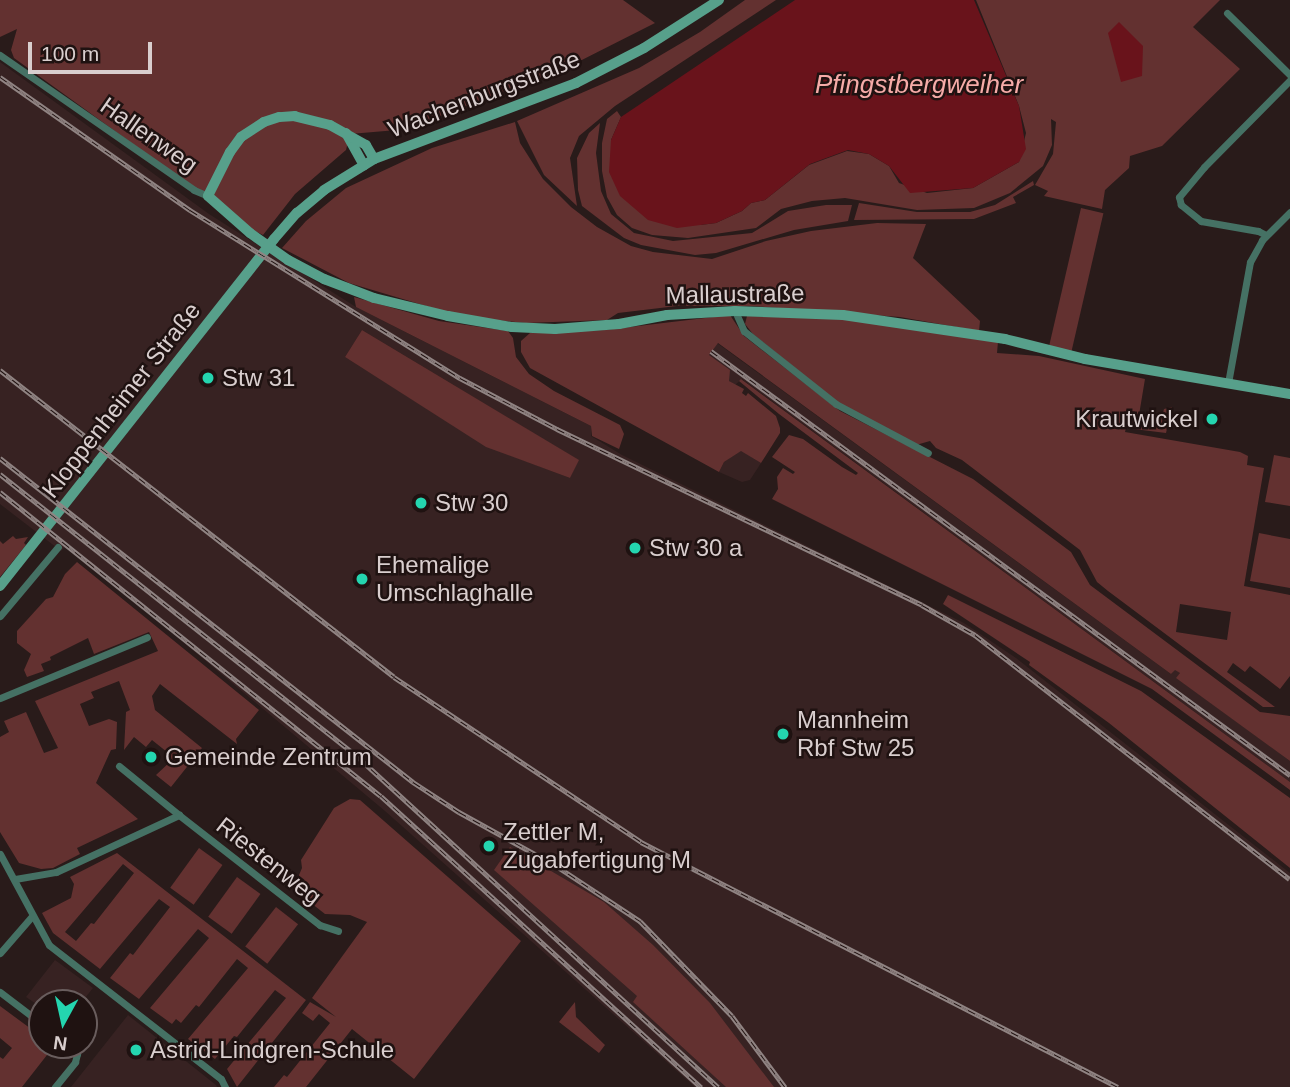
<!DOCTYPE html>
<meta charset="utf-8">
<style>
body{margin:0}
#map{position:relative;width:1290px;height:1087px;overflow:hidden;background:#291b1a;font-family:Arial,sans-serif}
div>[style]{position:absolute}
.built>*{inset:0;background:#372222}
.green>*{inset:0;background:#633130;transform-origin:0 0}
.water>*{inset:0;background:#69131b}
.street>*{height:7px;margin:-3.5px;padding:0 3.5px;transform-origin:3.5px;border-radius:3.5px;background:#457164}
.secondary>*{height:10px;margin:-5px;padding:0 5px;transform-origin:5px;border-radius:5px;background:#57a08b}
.rail>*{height:5px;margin-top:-2.5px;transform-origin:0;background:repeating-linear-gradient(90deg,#1f1211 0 8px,#908483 0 16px);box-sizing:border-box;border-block:2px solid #908483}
.dots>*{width:19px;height:19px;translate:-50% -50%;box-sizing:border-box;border:4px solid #1f1211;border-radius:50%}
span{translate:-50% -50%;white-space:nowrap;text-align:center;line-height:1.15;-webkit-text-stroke:5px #1f1211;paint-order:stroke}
.street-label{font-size:24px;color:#d9cece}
.poi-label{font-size:24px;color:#d9cece}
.left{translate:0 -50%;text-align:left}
.right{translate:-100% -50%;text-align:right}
.water-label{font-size:26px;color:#f6aba8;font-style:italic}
.north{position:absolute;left:28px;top:989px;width:70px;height:70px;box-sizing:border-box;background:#1f1211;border:2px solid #695d5d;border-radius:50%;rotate:188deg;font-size:19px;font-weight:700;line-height:28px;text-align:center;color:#d9cece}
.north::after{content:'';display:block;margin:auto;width:24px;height:32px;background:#24d5af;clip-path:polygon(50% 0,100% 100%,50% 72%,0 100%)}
.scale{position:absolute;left:28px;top:42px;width:124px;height:32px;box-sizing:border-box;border:4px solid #d9cece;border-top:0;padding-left:9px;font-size:21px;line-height:24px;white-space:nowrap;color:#d9cece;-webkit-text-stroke:5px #1f1211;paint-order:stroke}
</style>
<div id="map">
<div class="built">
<i style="clip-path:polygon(evenodd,0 62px,209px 214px,356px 307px,591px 426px,591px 436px,622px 455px,964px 623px,1016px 658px,1290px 873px,1290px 1087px,695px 1087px,385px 811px,127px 595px,65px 547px,61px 551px,0 504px,0 62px,362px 330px,578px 460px,570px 478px,486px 446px,345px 357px,362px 330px)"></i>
<i style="clip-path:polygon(717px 343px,1171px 674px,1175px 669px,1180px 673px,1177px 678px,1290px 761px,1290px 782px,742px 379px,735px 385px,729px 381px,729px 370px,708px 355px)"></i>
<i style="clip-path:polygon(741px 450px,761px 463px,750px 480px,742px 482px,719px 472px,724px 462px)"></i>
<i style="clip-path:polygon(55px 960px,93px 988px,81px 1003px,42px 1003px,42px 1008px,26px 997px)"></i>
<i style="clip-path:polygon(128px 1015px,216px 1085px,217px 1087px,71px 1087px)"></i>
</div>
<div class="green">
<i style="clip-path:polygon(0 0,623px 0,655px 23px,566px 68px,422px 123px,397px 130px,350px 134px,346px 150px,295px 194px,263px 235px,249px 228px,14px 58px,11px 50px,17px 29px,0 37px)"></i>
<i style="clip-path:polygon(745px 0,776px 0,615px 106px,579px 136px,570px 158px,577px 206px,544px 175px,517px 121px,639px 68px,700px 32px)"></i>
<i style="clip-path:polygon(976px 0,1220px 0,1193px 27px,1240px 69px,1162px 146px,1130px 156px,1129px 168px,1105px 190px,1102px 209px,1044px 196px,1048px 191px,1035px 185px,1053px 154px,1056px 122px,1051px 119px,1052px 145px,1043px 166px,1010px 193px,974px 208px,917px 210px,845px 198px,812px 201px,781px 209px,756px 228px,688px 238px,652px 235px,632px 228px,617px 215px,607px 197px,602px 171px,602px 143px,607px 119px,617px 111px,621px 117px,611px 140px,700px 225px,716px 223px,742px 211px,751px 203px,765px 200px,809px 165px,847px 151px,869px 154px,889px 166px,899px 183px,927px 193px,973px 188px,1019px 162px,1026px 133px,1019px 106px)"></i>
<i style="clip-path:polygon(515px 122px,520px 143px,543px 179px,571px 207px,597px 227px,631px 246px,653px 252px,712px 259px,766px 241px,811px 231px,877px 223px,926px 224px,913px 258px,980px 321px,979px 331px,900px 317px,753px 306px,677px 306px,618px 313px,607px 320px,526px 323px,496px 320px,443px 311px,349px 283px,282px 248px,306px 221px,346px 188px,432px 148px)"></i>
<i style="clip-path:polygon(600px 123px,596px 153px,601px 191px,611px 214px,634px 233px,673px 241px,752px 233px,788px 211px,826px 205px,852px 205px,848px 221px,794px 230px,716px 253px,695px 255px,641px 245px,624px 238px,582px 206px,578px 190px,577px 158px,589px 133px)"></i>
<i style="clip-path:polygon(1033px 181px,1034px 185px,1013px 197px,1016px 203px,974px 219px,854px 220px,859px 203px,917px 212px,970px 212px,995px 205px)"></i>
<i style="left:1081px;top:208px;width:23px;height:142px;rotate:13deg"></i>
<i style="clip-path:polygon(354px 297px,439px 321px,508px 331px,513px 338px,516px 357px,529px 374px,554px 391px,620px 425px,624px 434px,619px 449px,592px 436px,591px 426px,356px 307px)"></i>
<i style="clip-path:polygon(730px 315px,744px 336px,840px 411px,973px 479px,1059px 543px,1071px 552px,1090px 585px,1260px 712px,1290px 716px,1290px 761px,1176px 678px,1180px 673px,1175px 670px,1171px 674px,718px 343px,709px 355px,730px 370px,729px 381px,744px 389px,742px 393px,746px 396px,748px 393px,776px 416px,780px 428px,780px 433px,761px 463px,741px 451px,724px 462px,719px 472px,530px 368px,521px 352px,521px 341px,530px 333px,605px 330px)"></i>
<i style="clip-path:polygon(evenodd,747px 316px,851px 318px,998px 342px,997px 353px,1039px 356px,1145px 379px,1138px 421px,1160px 425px,1164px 409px,1172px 407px,1166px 433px,1126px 428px,1125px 432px,1240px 452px,1248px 456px,1247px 465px,1264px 468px,1244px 586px,1290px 595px,1290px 676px,1280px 689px,1250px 666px,1245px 672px,1233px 663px,1227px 672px,1275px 707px,1263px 707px,1108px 591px,1097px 582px,1080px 550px,962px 460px,936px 448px,930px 441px,916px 445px,837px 402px,753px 334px,745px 324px,747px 316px,1180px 604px,1231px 612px,1227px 640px,1176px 632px,1180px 604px)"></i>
<i style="clip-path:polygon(362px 330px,579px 460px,570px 478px,486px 447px,345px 357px)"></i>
<i style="clip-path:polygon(741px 379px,1290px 782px,1290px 790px,1152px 689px,772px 499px,778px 489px,777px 477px,783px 468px,793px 474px,795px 472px,772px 457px,789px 435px,803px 439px,842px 467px,856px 475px,858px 473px,779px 414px,739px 381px)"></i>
<i style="clip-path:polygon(1274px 455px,1290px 458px,1290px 506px,1265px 502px)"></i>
<i style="clip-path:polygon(1259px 533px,1290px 539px,1290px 588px,1250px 581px)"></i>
<i style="clip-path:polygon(13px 536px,16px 539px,28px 537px,24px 543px,26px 545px,0 577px,0 541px,3px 544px)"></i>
<i style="clip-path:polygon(77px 562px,259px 710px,236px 739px,237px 744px,160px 684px,152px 696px,155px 710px,202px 748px,171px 787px,156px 775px,172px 760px,167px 752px,152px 740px,146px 747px,134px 737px,124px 750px,126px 712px,130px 710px,119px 681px,91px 692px,94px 698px,80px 704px,89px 726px,109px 719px,117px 722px,116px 749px,111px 750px,96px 783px,138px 819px,77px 848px,80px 854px,53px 868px,41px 869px,19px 863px,0 832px,0 737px,9px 732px,4px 721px,26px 712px,44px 753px,58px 748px,35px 701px,158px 651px,149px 632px,94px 654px,88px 638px,50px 657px,51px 660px,41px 664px,44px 671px,27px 677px,24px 670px,31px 654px,17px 643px,17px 631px,46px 599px,53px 597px,65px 574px)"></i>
<i style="clip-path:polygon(948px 595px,1141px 691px,1290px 798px,1290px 868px,1109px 723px,1029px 665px,1030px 662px,943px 604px)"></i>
<i style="clip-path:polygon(350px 799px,360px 800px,521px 941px,414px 1079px,352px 1029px,306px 1087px,274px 1087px,284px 1075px,287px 1077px,330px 1023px,319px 1014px,313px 1021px,302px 1013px,310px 1002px,336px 1017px,312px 998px,367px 922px,350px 915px,325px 914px,293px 889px,302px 868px,301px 860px,334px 808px)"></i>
<i style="clip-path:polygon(510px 847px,604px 902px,653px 945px,710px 1003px,774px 1087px,726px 1087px,633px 1002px,637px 996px,494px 870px)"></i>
<i style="left:199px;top:848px;width:29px;height:49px;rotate:36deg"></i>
<i style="clip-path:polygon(evenodd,117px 853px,306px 1000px,237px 1087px,227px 1069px,286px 998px,275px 990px,237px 1037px,234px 1036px,215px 1059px,188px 1039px,248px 968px,237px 959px,199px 1007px,196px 1005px,181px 1023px,176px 1019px,172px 1024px,150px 1008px,209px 938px,198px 929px,139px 999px,110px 978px,130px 953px,133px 955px,170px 907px,159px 899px,100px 969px,53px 933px,42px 913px,71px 898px,74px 884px,70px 877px,117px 853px,123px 864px,134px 873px,94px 924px,91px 923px,76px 941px,65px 932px,123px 864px)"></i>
<i style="left:237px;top:877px;width:29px;height:49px;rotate:36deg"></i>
<i style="left:276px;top:907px;width:28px;height:50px;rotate:38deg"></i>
<i style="clip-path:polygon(575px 1002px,576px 1017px,605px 1045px,599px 1053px,559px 1022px)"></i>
<i style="clip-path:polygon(0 1006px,42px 1037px,42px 1045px,54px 1046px,22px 1087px,0 1087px,0 1057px,3px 1059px,12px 1048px,0 1038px)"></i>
</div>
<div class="water">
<i style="clip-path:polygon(795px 0,974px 0,1019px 106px,1026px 149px,1019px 162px,973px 188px,910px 193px,889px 166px,869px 154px,848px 150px,810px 164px,765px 200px,751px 203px,742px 211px,716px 223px,677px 228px,648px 220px,620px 196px,609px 172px,611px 140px,621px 117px)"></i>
<i style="clip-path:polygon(1119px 22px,1143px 46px,1142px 76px,1121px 82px,1108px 33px)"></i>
</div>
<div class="street">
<i style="left:1227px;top:13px;width:88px;rotate:44.5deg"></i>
<i style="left:0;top:55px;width:236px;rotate:34.8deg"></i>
<i style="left:194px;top:190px;width:15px;rotate:23deg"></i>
<i style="left:1266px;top:235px;width:9px;rotate:-153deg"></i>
<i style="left:1258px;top:231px;width:58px;rotate:-170deg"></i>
<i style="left:1201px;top:221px;width:26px;rotate:-141deg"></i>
<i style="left:1181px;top:205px;width:8px;rotate:-104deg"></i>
<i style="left:1179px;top:197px;width:39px;rotate:-50deg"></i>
<i style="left:1204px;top:167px;width:122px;rotate:-45.3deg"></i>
<i style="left:735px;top:311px;width:22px;rotate:66deg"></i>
<i style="left:744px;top:331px;width:117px;rotate:38.4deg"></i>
<i style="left:836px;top:404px;width:104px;rotate:28deg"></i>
<i style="left:1228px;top:383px;width:123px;rotate:-79.7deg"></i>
<i style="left:1250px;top:262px;width:25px;rotate:-61deg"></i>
<i style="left:1262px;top:240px;width:40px;rotate:-45deg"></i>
<i style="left:0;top:616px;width:90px;rotate:-50deg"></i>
<i style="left:0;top:698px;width:159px;rotate:-22.5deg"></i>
<i style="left:119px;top:766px;width:77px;rotate:39.2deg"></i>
<i style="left:0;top:854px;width:103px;rotate:61.7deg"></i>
<i style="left:49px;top:945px;width:218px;rotate:37.9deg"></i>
<i style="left:221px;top:1079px;width:9px;rotate:63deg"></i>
<i style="left:15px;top:879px;width:42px;rotate:-9.7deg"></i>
<i style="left:56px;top:872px;width:136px;rotate:-24.9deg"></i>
<i style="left:179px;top:815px;width:179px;rotate:38deg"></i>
<i style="left:320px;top:925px;width:19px;rotate:18deg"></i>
<i style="left:0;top:953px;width:49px;rotate:-49.1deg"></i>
<i style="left:0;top:992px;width:53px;rotate:37.3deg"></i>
<i style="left:55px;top:1087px;width:32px;rotate:-51deg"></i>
<i style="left:75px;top:1062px;width:8px;rotate:-76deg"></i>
<i style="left:77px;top:1054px;width:12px;rotate:-132deg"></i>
</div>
<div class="secondary">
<i style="left:346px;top:133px;width:37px;rotate:61deg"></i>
<i style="left:374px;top:159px;width:16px;rotate:-120deg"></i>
<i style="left:366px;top:145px;width:41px;rotate:-150.9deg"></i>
<i style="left:330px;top:125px;width:36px;rotate:-166deg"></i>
<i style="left:295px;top:116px;width:16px;rotate:176deg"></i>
<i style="left:279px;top:117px;width:16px;rotate:162deg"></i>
<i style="left:264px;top:122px;width:27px;rotate:147deg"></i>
<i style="left:241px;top:137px;width:19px;rotate:126deg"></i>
<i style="left:230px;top:152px;width:49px;rotate:116.6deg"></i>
<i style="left:208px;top:196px;width:56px;rotate:41.4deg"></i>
<i style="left:250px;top:233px;width:47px;rotate:35.4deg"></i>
<i style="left:288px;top:260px;width:41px;rotate:27.8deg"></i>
<i style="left:324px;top:279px;width:53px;rotate:20.8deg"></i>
<i style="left:374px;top:298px;width:76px;rotate:13.7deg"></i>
<i style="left:448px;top:316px;width:65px;rotate:9.8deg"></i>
<i style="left:512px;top:327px;width:43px;rotate:2.7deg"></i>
<i style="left:555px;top:329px;width:64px;rotate:-4.5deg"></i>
<i style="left:619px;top:324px;width:49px;rotate:-10.6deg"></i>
<i style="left:667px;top:315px;width:68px;rotate:-3.4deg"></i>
<i style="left:735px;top:311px;width:108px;rotate:2.1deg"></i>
<i style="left:843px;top:315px;width:164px;rotate:8.4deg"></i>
<i style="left:1005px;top:339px;width:82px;rotate:14deg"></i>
<i style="left:1085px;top:359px;width:208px;rotate:9.7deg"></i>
<i style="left:0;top:586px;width:442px;rotate:-51.7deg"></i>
<i style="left:274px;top:239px;width:35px;rotate:-49deg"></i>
<i style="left:297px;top:213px;width:35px;rotate:-40deg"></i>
<i style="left:324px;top:190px;width:59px;rotate:-31.8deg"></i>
<i style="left:374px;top:159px;width:216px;rotate:-20.6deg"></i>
<i style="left:576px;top:83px;width:76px;rotate:-27.2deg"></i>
<i style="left:644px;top:48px;width:89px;rotate:-32.6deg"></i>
</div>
<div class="rail">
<i style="left:0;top:77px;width:232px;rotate:35deg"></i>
<i style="left:190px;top:210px;width:318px;rotate:31.9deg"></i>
<i style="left:460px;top:378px;width:110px;rotate:27.7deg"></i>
<i style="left:557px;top:429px;width:405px;rotate:25.7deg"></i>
<i style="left:922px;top:605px;width:61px;rotate:29.5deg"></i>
<i style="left:975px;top:635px;width:398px;rotate:37.8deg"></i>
<i style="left:711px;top:351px;width:718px;rotate:36.22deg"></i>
<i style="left:0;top:370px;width:499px;rotate:37.9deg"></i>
<i style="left:394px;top:677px;width:297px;rotate:33.7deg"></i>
<i style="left:641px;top:842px;width:536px;rotate:27.19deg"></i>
<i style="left:0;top:458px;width:525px;rotate:38.11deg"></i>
<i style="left:413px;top:782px;width:55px;rotate:33.1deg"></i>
<i style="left:459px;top:812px;width:110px;rotate:28.9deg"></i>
<i style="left:555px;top:865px;width:102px;rotate:33.4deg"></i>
<i style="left:640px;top:921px;width:132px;rotate:45.9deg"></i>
<i style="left:732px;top:1016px;width:89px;rotate:53.3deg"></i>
<i style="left:0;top:474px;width:458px;rotate:38.3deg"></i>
<i style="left:359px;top:758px;width:487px;rotate:42.5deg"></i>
<i style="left:0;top:492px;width:487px;rotate:38.6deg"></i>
<i style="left:381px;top:796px;width:433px;rotate:42.3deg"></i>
</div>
<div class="dots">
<i style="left:208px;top:378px;background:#24d5af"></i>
<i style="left:1212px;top:419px;background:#24d5af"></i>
<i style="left:421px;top:503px;background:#24d5af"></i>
<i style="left:635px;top:548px;background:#24d5af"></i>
<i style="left:362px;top:579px;background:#24d5af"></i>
<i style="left:783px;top:734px;background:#24d5af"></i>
<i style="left:151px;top:757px;background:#24d5af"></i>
<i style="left:489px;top:846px;background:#24d5af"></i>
<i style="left:136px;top:1050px;background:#24d5af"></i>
</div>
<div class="street-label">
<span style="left:484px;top:94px;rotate:-21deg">Wachenburgstraße</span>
<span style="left:149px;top:135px;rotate:35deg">Hallenweg</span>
<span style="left:735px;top:294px;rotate:-1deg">Mallaustraße</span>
<span style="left:121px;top:400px;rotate:-52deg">Kloppenheimer Straße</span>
<span style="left:269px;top:861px;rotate:38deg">Riestenweg</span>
</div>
<div class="poi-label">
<span class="left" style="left:222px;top:378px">Stw 31</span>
<span class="right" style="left:1198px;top:419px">Krautwickel</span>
<span class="left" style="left:435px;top:503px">Stw 30</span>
<span class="left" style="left:649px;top:548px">Stw 30 a</span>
<span class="left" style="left:376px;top:579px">Ehemalige<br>Umschlaghalle</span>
<span class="left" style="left:797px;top:734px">Mannheim<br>Rbf Stw 25</span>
<span class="left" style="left:165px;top:757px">Gemeinde Zentrum</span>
<span class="left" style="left:503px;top:846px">Zettler M,<br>Zugabfertigung M</span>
<span class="left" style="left:150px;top:1050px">Astrid-Lindgren-Schule</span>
</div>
<div class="water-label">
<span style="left:919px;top:85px">Pfingstbergweiher</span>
</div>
<div class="north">N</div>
<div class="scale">100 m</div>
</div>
